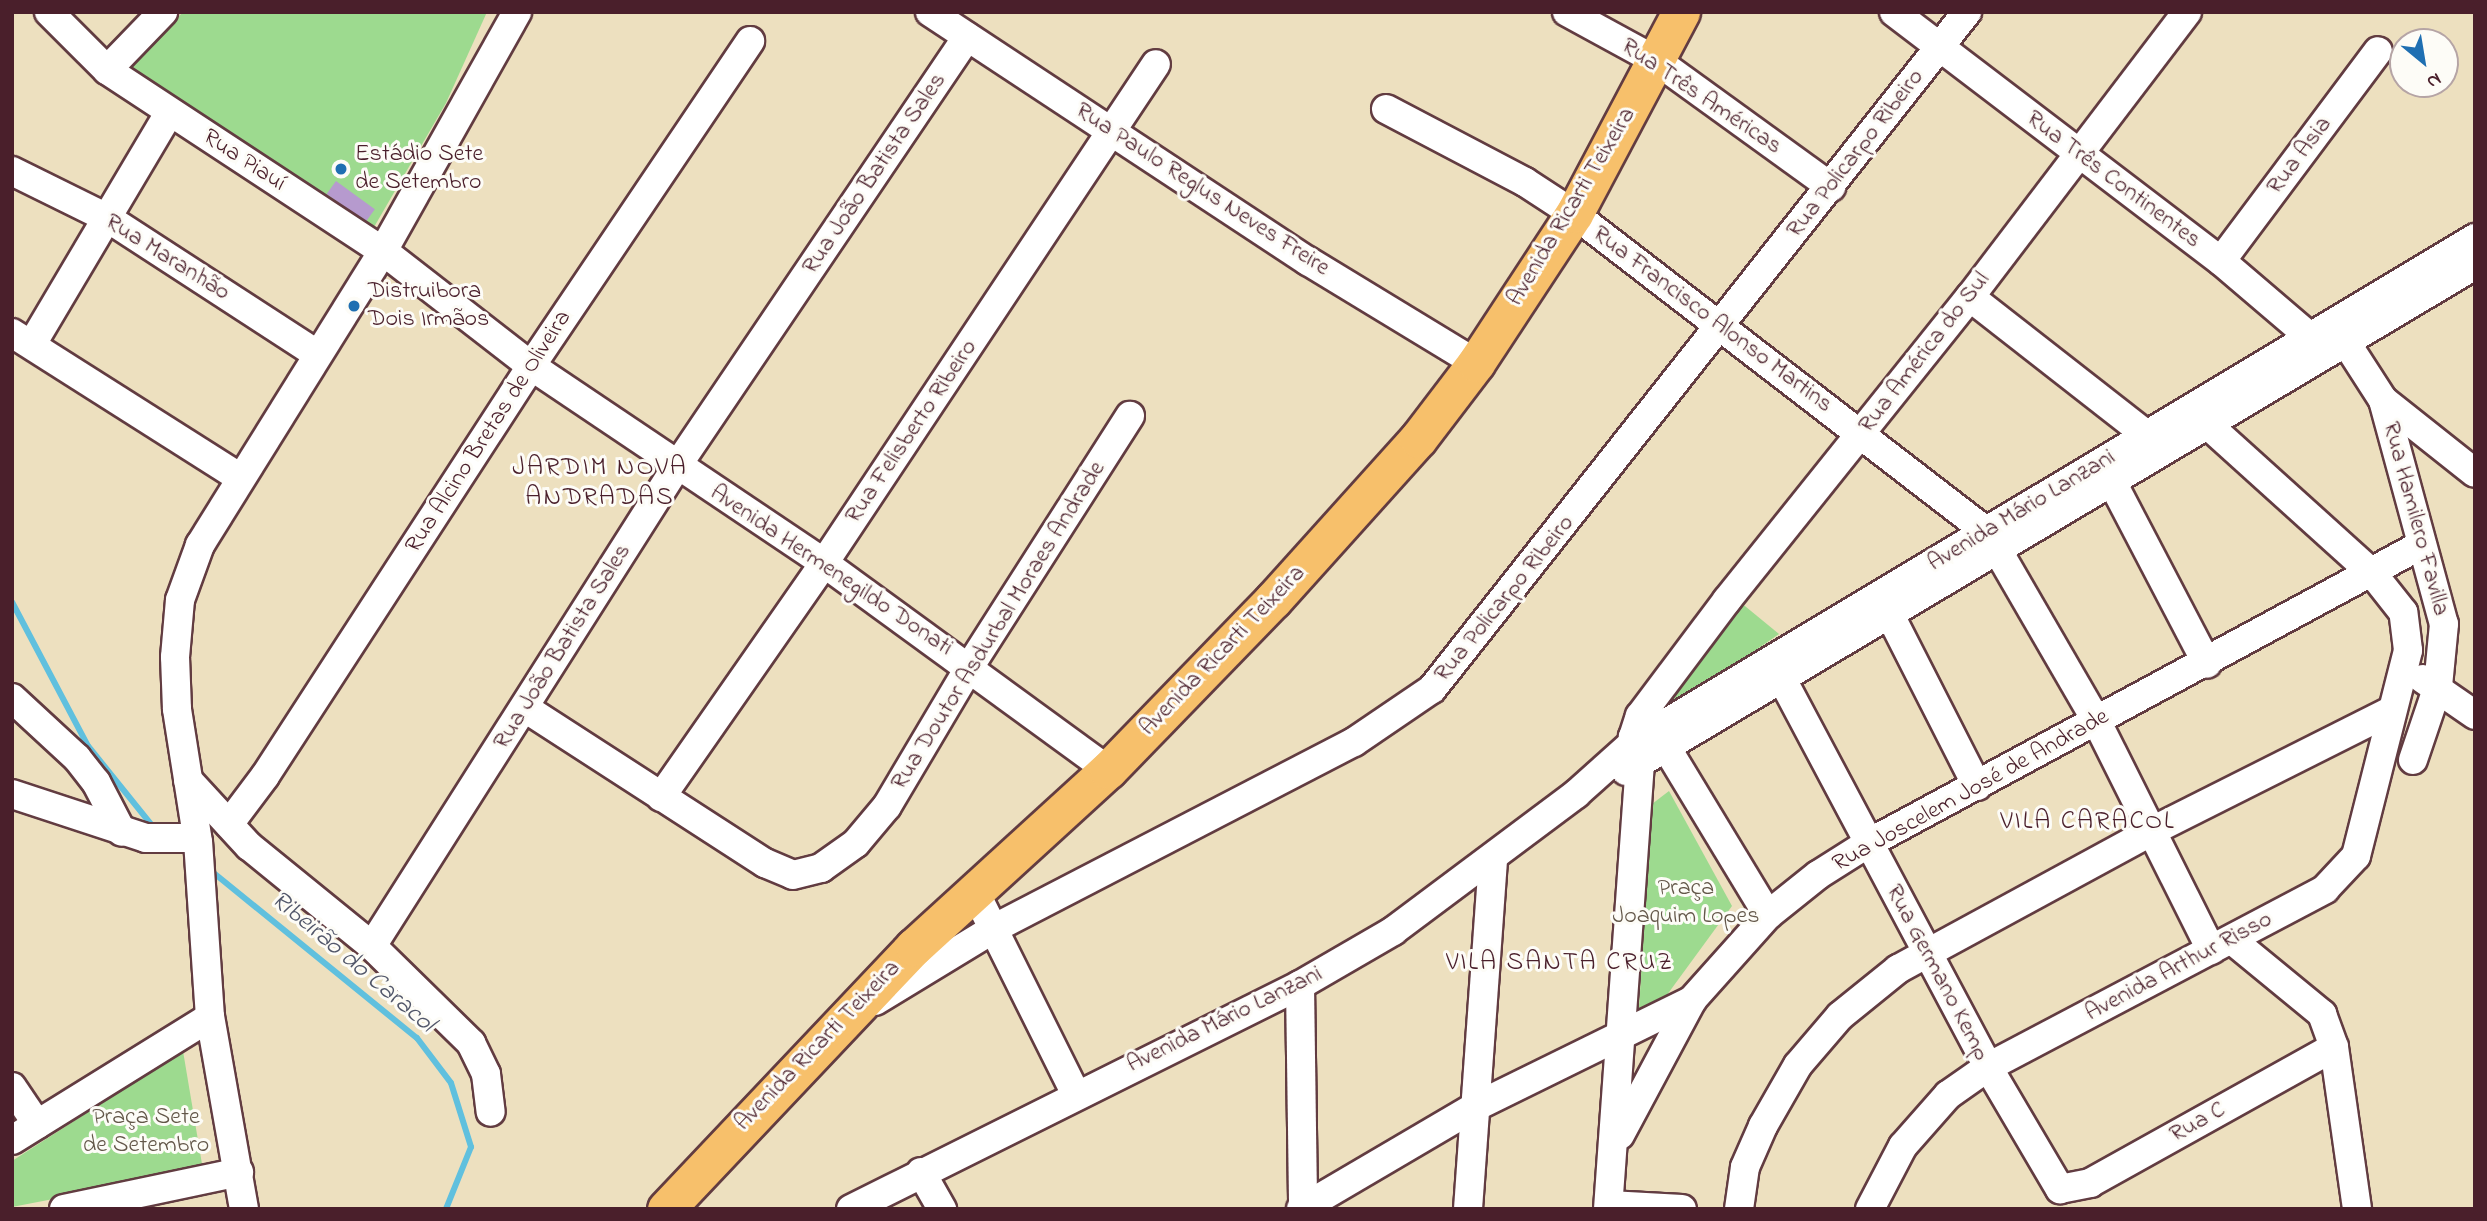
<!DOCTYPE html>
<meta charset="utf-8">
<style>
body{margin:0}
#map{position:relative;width:2487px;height:1221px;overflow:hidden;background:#ede0bf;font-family:"Indie Flower",sans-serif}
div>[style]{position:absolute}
.green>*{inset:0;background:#9dda8f}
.stream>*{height:6px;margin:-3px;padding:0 3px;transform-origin:3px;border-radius:3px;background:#60c0de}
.building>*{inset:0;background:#b69ace;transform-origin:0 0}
.roads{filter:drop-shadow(2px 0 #623c41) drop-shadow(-2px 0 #623c41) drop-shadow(0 2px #623c41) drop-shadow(0 -2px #623c41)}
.minor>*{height:28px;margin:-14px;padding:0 14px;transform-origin:14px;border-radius:14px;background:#fff}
.major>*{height:37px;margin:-18.5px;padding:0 18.5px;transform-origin:18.5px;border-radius:18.5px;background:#f7c06b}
.dots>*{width:19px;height:19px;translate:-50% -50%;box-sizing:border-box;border:4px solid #fdfcf7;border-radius:50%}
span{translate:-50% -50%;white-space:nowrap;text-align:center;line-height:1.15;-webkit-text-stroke:6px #fdfcf7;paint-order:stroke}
.street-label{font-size:24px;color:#4a1f2b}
.poi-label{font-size:24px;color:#4a1f2b}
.left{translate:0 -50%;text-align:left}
.park-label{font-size:24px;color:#635749}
.neighbourhood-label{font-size:26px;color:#4a1f2b;letter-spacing:2px}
.water-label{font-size:26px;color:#52576a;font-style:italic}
.frame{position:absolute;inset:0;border:14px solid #4a1f2b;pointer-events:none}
.north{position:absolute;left:2389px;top:28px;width:70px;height:70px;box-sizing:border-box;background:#fdfcf7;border:2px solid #b5a4a5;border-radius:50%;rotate:150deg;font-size:19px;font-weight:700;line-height:28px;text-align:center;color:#4a1f2b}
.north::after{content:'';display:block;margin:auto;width:24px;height:32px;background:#1f6fb2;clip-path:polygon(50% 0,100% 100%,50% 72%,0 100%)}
</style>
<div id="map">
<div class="green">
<i style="clip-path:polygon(183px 12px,487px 12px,446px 103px,370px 234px,129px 68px)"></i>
<i style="clip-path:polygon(1740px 602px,1779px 634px,1684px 700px,1673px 705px,1667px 701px)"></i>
<i style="clip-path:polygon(1669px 791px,1732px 906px,1664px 999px,1638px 1023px,1652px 804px)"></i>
<i style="clip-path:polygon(183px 1051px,203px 1170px,12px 1207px,12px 1161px)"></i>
</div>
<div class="stream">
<i style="left:12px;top:602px;width:163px;rotate:62.2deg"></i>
<i style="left:88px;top:746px;width:107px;rotate:51.1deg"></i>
<i style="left:215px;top:874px;width:260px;rotate:39.1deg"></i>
<i style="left:417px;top:1038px;width:56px;rotate:52.9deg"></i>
<i style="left:451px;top:1083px;width:67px;rotate:72.6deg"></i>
<i style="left:471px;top:1147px;width:67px;rotate:112deg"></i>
</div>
<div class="building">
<i style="left:336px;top:181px;width:48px;height:16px;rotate:36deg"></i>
</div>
<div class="roads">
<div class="minor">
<i style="left:49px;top:12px;width:82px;rotate:45deg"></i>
<i style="left:107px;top:70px;width:330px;rotate:33.3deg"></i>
<i style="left:383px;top:251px;width:187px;rotate:37.8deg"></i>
<i style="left:531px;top:366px;width:353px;rotate:33.9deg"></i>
<i style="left:824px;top:563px;width:351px;rotate:36.1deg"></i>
<i style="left:930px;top:12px;width:453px;rotate:33.4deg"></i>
<i style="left:1308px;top:261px;width:197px;rotate:31.3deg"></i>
<i style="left:1567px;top:12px;width:102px;rotate:28.6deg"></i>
<i style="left:1657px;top:61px;width:215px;rotate:35.9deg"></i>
<i style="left:1894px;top:12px;width:411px;rotate:37.3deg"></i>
<i style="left:2221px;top:261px;width:135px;rotate:40.5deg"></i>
<i style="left:107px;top:70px;width:81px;rotate:-46deg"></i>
<i style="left:1386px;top:109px;width:157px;rotate:27.7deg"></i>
<i style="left:1525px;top:182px;width:59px;rotate:33.1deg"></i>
<i style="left:1574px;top:214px;width:521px;rotate:37.6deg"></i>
<i style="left:1987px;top:532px;width:220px;rotate:59.9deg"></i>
<i style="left:2097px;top:722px;width:255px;rotate:63.4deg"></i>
<i style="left:12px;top:171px;width:108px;rotate:26.3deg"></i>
<i style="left:109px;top:219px;width:248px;rotate:33deg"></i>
<i style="left:2221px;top:261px;width:262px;rotate:-53.2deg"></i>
<i style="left:1970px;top:297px;width:242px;rotate:38deg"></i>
<i style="left:2336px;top:327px;width:87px;rotate:57.2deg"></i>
<i style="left:2383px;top:400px;width:117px;rotate:38.4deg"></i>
<i style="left:12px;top:333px;width:269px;rotate:32.4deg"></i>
<i style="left:32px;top:344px;width:269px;rotate:-59.3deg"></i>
<i style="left:2383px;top:400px;width:232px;rotate:74.8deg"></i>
<i style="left:2444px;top:624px;width:62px;rotate:95.5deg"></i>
<i style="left:2438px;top:686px;width:78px;rotate:108.7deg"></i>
<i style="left:2112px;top:482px;width:205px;rotate:62.4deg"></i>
<i style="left:1890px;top:615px;width:192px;rotate:63deg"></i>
<i style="left:1782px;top:679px;width:439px;rotate:62deg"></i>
<i style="left:1988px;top:1067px;width:142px;rotate:59.5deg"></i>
<i style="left:2060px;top:1189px;width:31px;rotate:-11deg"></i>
<i style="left:2090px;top:1183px;width:279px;rotate:-29.1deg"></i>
<i style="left:2423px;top:679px;width:63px;rotate:34.7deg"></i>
<i style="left:12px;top:698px;width:88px;rotate:42.7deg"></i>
<i style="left:77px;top:758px;width:31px;rotate:52deg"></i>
<i style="left:96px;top:782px;width:56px;rotate:62.5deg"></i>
<i style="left:525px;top:708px;width:286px;rotate:32.9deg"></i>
<i style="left:765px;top:863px;width:30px;rotate:23deg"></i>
<i style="left:793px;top:875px;width:29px;rotate:-14deg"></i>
<i style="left:821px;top:868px;width:43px;rotate:-35.5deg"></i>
<i style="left:856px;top:843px;width:48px;rotate:-50deg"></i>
<i style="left:887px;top:806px;width:163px;rotate:-59.3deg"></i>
<i style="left:970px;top:666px;width:297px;rotate:-57.4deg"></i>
<i style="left:1657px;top:732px;width:214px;rotate:58.8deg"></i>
<i style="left:1626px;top:771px;width:988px;rotate:-30.79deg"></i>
<i style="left:188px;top:780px;width:90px;rotate:47.3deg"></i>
<i style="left:249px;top:846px;width:159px;rotate:39.1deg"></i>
<i style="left:372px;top:946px;width:139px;rotate:44.4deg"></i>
<i style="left:471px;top:1043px;width:34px;rotate:64deg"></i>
<i style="left:486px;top:1074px;width:38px;rotate:83deg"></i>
<i style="left:12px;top:794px;width:141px;rotate:18.2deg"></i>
<i style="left:146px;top:838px;width:51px"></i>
<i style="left:661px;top:797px;width:285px;rotate:-55.1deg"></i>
<i style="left:824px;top:563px;width:599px;rotate:-56.36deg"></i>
<i style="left:229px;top:824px;width:60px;rotate:-53.1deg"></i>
<i style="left:265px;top:776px;width:489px;rotate:-57deg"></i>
<i style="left:531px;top:366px;width:392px;rotate:-56deg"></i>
<i style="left:975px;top:892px;width:225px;rotate:63.5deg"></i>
<i style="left:2232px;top:940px;width:117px;rotate:39.4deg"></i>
<i style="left:2322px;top:1014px;width:35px;rotate:70deg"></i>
<i style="left:2334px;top:1047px;width:164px;rotate:81.9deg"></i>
<i style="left:372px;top:946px;width:569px;rotate:-57.57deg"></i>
<i style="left:677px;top:466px;width:518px;rotate:-55.94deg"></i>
<i style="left:1300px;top:985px;width:224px;rotate:89.2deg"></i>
<i style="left:875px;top:1001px;width:140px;rotate:-31.3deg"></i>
<i style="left:995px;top:928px;width:404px;rotate:-27.4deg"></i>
<i style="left:1354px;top:742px;width:94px;rotate:-34.2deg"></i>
<i style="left:1432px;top:689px;width:863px;rotate:-51.68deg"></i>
<i style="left:12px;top:1087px;width:45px;rotate:56deg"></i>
<i style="left:1620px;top:1135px;width:153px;rotate:-61.9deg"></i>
<i style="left:1692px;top:1000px;width:114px;rotate:-48.2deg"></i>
<i style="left:1768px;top:915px;width:64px;rotate:-38.7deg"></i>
<i style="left:1818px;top:875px;width:58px;rotate:-32.3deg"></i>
<i style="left:1867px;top:844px;width:630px;rotate:-28.36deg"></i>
<i style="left:12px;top:1140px;width:233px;rotate:-31.8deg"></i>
<i style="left:921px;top:1172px;width:43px;rotate:60.4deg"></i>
<i style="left:1609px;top:1205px;width:73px;rotate:3.1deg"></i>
<i style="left:64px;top:1209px;width:179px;rotate:-11.9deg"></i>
<i style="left:244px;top:1209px;width:195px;rotate:-100deg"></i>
<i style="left:210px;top:1017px;width:175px;rotate:-93.9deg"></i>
<i style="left:198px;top:842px;width:135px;rotate:-99deg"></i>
<i style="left:177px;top:709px;width:52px;rotate:-92.2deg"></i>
<i style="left:175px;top:657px;width:57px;rotate:-85deg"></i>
<i style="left:180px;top:600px;width:59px;rotate:-70deg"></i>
<i style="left:200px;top:545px;width:346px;rotate:-58.1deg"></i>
<i style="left:383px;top:251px;width:274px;rotate:-60.7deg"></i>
<i style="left:851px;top:1209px;width:502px;rotate:-26.51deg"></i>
<i style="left:1300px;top:985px;width:108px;rotate:-30.1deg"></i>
<i style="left:1393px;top:931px;width:229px;rotate:-36.8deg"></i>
<i style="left:1576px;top:794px;width:76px;rotate:-41.8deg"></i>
<i style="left:1633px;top:743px;width:982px;rotate:-30.95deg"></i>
<i style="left:1301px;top:1209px;width:202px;rotate:-30.4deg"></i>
<i style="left:1475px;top:1107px;width:242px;rotate:-26.2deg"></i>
<i style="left:1468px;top:1209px;width:352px;rotate:-85.9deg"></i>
<i style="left:1608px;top:1209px;width:446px;rotate:-85.9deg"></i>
<i style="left:1640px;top:764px;width:28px;rotate:-105deg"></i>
<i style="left:1633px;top:737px;width:22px;rotate:-72deg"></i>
<i style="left:1640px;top:716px;width:145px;rotate:-53.1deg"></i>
<i style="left:1727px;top:600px;width:388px;rotate:-51.3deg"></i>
<i style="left:1970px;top:297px;width:358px;rotate:-52.7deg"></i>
<i style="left:1739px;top:1209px;width:42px;rotate:-81.9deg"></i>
<i style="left:1745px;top:1167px;width:45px;rotate:-66.3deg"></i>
<i style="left:1763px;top:1126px;width:70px;rotate:-60.2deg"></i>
<i style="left:1798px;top:1065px;width:65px;rotate:-49.4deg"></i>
<i style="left:1840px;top:1016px;width:75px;rotate:-39deg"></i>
<i style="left:1898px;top:969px;width:289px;rotate:-28.5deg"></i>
<i style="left:2152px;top:831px;width:267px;rotate:-26.7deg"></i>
<i style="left:1870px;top:1209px;width:71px;rotate:-62.4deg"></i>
<i style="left:1903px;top:1146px;width:68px;rotate:-48.6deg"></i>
<i style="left:1948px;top:1095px;width:49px;rotate:-35deg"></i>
<i style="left:1988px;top:1067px;width:381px;rotate:-27.8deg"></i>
<i style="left:2325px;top:889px;width:45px;rotate:-46.8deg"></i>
<i style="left:2356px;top:856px;width:212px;rotate:-75.8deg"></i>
<i style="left:2408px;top:650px;width:38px;rotate:-97deg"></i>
<i style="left:2403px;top:612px;width:48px;rotate:-128.3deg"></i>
<i style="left:2373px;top:574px;width:222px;rotate:-137.9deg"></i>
</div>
<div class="major">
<i style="left:666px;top:1209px;width:361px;rotate:-46.6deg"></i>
<i style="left:914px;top:947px;width:263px;rotate:-42.4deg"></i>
<i style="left:1108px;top:770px;width:237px;rotate:-45.9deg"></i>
<i style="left:1273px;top:600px;width:217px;rotate:-48deg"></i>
<i style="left:1418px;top:439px;width:96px;rotate:-52.7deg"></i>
<i style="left:1476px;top:363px;width:178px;rotate:-56.7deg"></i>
<i style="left:1574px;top:214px;width:229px;rotate:-62.1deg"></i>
</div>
</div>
<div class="dots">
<i style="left:341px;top:169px;background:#1f6fb2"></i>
<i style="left:354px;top:306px;background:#1f6fb2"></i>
</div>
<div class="street-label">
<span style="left:1701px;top:97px;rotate:34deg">Rua Três Américas</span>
<span style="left:1856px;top:154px;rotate:-52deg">Rua Policarpo Ribeiro</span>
<span style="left:2300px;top:156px;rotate:-53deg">Rua Asia</span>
<span style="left:244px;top:161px;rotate:33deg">Rua Piauí</span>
<span style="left:875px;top:174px;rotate:-56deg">Rua João Batista Sales</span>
<span style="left:2113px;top:180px;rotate:37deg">Rua Três Continentes</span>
<span style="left:1202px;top:190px;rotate:33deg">Rua Paulo Reglus Neves Freire</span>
<span style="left:1572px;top:207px;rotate:-59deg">Avenida Ricarti Teixeira</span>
<span style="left:167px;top:258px;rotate:32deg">Rua Maranhão</span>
<span style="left:1712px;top:320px;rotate:37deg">Rua Francisco Alonso Martins</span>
<span style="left:1925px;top:353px;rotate:-52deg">Rua América do Sul</span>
<span style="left:489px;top:432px;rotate:-57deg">Rua Alcino Bretas de Oliveira</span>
<span style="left:912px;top:432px;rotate:-56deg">Rua Felisberto Ribeiro</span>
<span style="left:2022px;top:511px;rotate:-31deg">Avenida Mário Lanzani</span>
<span style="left:2415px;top:519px;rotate:75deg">Rua Hamilero Favilla</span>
<span style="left:831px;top:571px;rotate:34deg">Avenida Hermenegildo Donati</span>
<span style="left:1505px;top:599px;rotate:-51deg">Rua Policarpo Ribeiro</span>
<span style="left:999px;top:626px;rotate:-58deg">Rua Doutor Asdurbal Moraes Andrade</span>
<span style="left:563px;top:647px;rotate:-58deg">Rua João Batista Sales</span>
<span style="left:1223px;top:651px;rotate:-46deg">Avenida Ricarti Teixeira</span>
<span style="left:1971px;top:791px;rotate:-29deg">Rua Joscelem José de Andrade</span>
<span style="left:2179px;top:967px;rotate:-28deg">Avenida Arthur Risso</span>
<span style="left:1937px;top:973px;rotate:62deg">Rua Germano Kemp</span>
<span style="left:1225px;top:1020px;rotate:-26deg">Avenida Mário Lanzani</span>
<span style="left:818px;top:1046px;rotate:-46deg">Avenida Ricarti Teixeira</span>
<span style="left:2198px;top:1123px;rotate:-29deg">Rua C</span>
</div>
<div class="poi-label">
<span class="left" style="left:355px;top:169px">Estádio Sete<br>de Setembro</span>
<span class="left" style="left:368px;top:306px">Distruibora<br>Dois Irmãos</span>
</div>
<div class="park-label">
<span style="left:1686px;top:903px">Praça<br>Joaquim Lopes</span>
<span style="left:146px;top:1132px">Praça Sete<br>de Setembro</span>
</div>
<div class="neighbourhood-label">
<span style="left:600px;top:484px">JARDIM NOVA<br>ANDRADAS</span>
<span style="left:2088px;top:823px">VILA CARACOL</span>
<span style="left:1560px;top:964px">VILA SANTA CRUZ</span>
</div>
<div class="water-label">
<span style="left:352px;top:963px;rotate:40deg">Ribeirão do Caracol</span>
</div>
<div class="frame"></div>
<div class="north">N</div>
</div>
